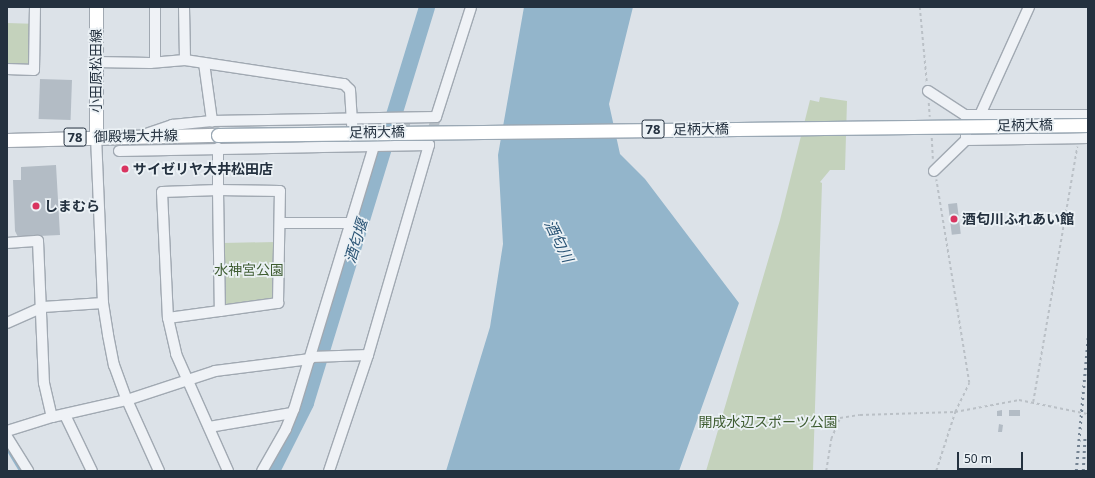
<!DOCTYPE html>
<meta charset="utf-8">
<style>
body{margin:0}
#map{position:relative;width:1095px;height:478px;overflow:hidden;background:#dce2e8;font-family:"Noto Sans","Noto Sans JP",sans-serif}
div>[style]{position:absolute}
.green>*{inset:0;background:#c4d2bc;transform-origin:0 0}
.water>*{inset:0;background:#93b5cb}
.stream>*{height:2.5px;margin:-1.25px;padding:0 1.25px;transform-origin:1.25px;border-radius:1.25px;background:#93b5cb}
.river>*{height:16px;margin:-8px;padding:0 8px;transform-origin:8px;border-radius:8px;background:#93b5cb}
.building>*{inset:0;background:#b3bcc5;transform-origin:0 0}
.minor-tunnel>*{height:10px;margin-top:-5px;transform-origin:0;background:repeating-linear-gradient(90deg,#b7bfc6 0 10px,transparent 0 15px)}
.path>*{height:1.5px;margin-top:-0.75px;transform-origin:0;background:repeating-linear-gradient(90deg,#bac0c6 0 3px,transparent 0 6px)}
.roads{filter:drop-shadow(1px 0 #a1a9b2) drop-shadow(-1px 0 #a1a9b2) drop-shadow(0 1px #a1a9b2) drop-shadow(0 -1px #a1a9b2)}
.minor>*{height:10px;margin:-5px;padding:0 5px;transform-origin:5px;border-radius:5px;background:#eff2f6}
.major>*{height:13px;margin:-6.5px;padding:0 6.5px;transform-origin:6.5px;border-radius:6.5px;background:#fff}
.rail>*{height:2.5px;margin-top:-1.25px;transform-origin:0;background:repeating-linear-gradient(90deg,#748392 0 2px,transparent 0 6px)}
.bridges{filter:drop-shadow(1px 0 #9aa8b4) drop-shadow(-1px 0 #9aa8b4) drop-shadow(0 1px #9aa8b4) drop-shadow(0 -1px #9aa8b4)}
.major-bridge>*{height:13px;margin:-6.5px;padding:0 6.5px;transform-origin:6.5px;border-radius:6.5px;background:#fff}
.dots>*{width:11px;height:11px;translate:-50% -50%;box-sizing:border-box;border:2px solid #ebf1f5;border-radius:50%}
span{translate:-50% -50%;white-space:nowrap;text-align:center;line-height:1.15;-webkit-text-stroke:3.5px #ebf1f5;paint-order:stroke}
.shield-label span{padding:1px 3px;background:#ebf1f5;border:1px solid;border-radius:3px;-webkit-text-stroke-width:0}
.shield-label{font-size:13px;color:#24313f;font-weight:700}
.street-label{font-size:14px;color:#24313f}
.poi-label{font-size:14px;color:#24313f;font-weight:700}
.left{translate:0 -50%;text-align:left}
.park-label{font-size:14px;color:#3e5c31}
.water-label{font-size:15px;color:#2b5576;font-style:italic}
.frame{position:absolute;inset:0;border:8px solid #24313f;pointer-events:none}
.scale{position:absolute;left:957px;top:452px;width:66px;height:18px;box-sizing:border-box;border:2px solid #24313f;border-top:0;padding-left:5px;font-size:12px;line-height:14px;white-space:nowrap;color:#24313f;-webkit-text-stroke:3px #ebf1f5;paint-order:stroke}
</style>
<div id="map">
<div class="green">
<i style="left:7px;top:23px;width:24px;height:42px;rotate:2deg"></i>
<i style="clip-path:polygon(820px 97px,847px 101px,845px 170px,830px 170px,820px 182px,822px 183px,813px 471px,706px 471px,780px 220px,810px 100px,819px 102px)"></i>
<i style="clip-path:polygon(276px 242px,275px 297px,225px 308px,222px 243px)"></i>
</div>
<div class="water">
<i style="clip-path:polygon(524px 7px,633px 7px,609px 104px,620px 154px,645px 179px,739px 303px,679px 471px,446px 471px,490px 327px,503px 244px,498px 155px)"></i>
</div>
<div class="stream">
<i style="left:7px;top:448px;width:27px;rotate:59deg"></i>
</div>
<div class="river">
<i style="left:272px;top:471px;width:76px;rotate:-63.4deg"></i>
<i style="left:306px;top:403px;width:414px;rotate:-73deg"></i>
</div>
<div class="building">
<i style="left:40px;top:79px;width:32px;height:40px;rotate:2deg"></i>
<i style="clip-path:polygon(56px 165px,60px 235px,18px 237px,15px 231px,13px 180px,21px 180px,21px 167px)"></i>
<i style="left:957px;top:203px;width:31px;height:9px;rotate:83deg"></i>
<i style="clip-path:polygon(1002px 410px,1002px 416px,997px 416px,997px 411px)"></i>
<i style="left:1009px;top:410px;width:11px;height:6px"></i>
<i style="clip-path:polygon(999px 424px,1003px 425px,1002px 432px,998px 432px)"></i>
</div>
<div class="minor-tunnel">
<i style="left:429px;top:145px;width:29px;rotate:-76deg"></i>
<i style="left:402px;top:146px;width:28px;rotate:-82deg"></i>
</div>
<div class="path">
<i style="left:920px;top:7px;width:76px;rotate:84.7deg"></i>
<i style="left:929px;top:103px;width:14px;rotate:86deg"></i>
<i style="left:932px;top:138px;width:21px;rotate:87deg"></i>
<i style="left:1033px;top:402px;width:259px;rotate:-80.2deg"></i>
<i style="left:826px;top:471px;width:32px;rotate:-81deg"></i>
<i style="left:831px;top:439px;width:23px;rotate:-67deg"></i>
<i style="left:840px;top:418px;width:20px;rotate:-9deg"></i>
<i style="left:860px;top:415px;width:95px;rotate:-1.8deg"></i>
<i style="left:955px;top:412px;width:65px;rotate:-10.6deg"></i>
<i style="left:1019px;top:400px;width:70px;rotate:11.5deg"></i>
<i style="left:936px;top:471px;width:62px;rotate:-72.1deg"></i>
<i style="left:955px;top:412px;width:32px;rotate:-64deg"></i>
<i style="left:969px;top:383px;width:206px;rotate:-99.2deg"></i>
</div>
<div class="roads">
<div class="minor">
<i style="left:184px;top:7px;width:53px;rotate:88.9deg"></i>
<i style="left:185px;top:60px;width:161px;rotate:8.6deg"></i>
<i style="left:344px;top:84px;width:8px;rotate:45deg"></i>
<i style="left:350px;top:90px;width:49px;rotate:86.5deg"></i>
<i style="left:155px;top:60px;width:53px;rotate:-90deg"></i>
<i style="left:96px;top:62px;width:54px;rotate:1.1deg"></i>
<i style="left:150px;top:63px;width:35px;rotate:-5deg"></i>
<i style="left:204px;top:63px;width:59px;rotate:82.1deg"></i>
<i style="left:7px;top:69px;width:27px;rotate:2deg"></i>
<i style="left:34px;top:70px;width:63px;rotate:-89.1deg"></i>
<i style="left:928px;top:91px;width:44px;rotate:33deg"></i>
<i style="left:965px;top:115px;width:123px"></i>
<i style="left:980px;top:115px;width:119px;rotate:-65.6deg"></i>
<i style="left:146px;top:134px;width:28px;rotate:-19deg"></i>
<i style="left:172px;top:125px;width:40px;rotate:-5.7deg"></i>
<i style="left:212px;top:121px;width:224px;rotate:-1deg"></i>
<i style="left:436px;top:117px;width:115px;rotate:-72.3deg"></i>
<i style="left:96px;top:136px;width:167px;rotate:87.6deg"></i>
<i style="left:103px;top:303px;width:32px;rotate:81deg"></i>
<i style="left:108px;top:335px;width:31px;rotate:79deg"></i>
<i style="left:114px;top:365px;width:37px;rotate:70deg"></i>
<i style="left:127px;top:400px;width:78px;rotate:65.7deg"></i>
<i style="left:966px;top:140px;width:122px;rotate:-0.9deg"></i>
<i style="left:218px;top:148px;width:42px;rotate:90deg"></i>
<i style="left:218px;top:190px;width:121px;rotate:89.1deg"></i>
<i style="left:220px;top:311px;width:59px;rotate:-7.9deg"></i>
<i style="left:278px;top:303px;width:112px;rotate:-89deg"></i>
<i style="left:280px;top:191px;width:62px;rotate:-179.1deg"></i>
<i style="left:218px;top:190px;width:56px;rotate:178deg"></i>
<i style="left:162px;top:192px;width:126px;rotate:87.3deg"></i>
<i style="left:168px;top:318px;width:37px;rotate:77deg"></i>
<i style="left:176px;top:354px;width:128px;rotate:66deg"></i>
<i style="left:119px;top:151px;width:255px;rotate:-1.1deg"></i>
<i style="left:374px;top:146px;width:275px;rotate:106.9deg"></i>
<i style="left:294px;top:409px;width:22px;rotate:112deg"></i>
<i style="left:286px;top:429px;width:48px;rotate:119.7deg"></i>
<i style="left:934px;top:171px;width:45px;rotate:-44.1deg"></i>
<i style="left:966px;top:140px;width:6px;rotate:-90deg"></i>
<i style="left:281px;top:223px;width:70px"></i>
<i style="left:7px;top:243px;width:31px;rotate:-4deg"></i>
<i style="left:38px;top:241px;width:142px;rotate:87.6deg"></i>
<i style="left:44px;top:383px;width:35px;rotate:77deg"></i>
<i style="left:168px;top:318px;width:52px;rotate:-7.7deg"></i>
<i style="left:7px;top:323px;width:39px;rotate:-24deg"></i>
<i style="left:43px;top:307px;width:60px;rotate:-3.8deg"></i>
<i style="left:311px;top:357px;width:57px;rotate:-2deg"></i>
<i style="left:65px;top:415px;width:62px;rotate:64.3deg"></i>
<i style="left:209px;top:427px;width:84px;rotate:-9.6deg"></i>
<i style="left:7px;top:431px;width:47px;rotate:-17.3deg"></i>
<i style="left:52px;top:417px;width:77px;rotate:-12.8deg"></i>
<i style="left:127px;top:400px;width:93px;rotate:-18.2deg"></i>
<i style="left:215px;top:371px;width:96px;rotate:-7.2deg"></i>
<i style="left:7px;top:437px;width:40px;rotate:58deg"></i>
<i style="left:329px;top:471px;width:122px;rotate:-71.4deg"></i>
<i style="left:368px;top:355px;width:219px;rotate:-73.8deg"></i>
<i style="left:429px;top:145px;width:55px;rotate:179deg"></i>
</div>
<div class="major">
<i style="left:96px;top:136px;width:129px;rotate:-90deg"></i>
<i style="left:7px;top:140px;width:211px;rotate:-1.4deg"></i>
</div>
</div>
<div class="rail">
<i style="left:1076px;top:471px;width:135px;rotate:-84.9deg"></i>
<i style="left:1083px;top:471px;width:33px;rotate:-87deg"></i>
</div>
<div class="bridges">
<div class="major-bridge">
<i style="left:218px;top:135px;width:870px;rotate:-0.66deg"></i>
</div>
</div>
<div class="dots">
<i style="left:125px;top:169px;background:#d93460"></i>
<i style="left:36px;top:206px;background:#d93460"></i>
<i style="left:954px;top:219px;background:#d93460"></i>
</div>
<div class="shield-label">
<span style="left:653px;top:129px">78</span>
<span style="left:75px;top:137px">78</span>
</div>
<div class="street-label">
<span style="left:96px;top:71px;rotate:-90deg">小田原松田線</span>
<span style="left:1025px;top:125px;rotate:-1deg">足柄大橋</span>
<span style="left:701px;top:129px;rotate:-1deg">足柄大橋</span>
<span style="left:377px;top:132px;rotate:-1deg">足柄大橋</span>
<span style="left:136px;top:136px;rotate:-1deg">御殿場大井線</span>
</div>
<div class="poi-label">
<span class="left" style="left:133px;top:169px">サイゼリヤ大井松田店</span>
<span class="left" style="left:44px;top:206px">しまむら</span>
<span class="left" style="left:962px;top:219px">酒匂川ふれあい館</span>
</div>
<div class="park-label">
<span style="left:249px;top:270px">水神宮公園</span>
<span style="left:768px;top:422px">開成水辺スポーツ公園</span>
</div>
<div class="water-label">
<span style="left:356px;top:241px;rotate:-73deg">酒匂堰</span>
<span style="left:559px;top:241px;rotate:64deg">酒匂川</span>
</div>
<div class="frame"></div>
<div class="scale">50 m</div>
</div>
